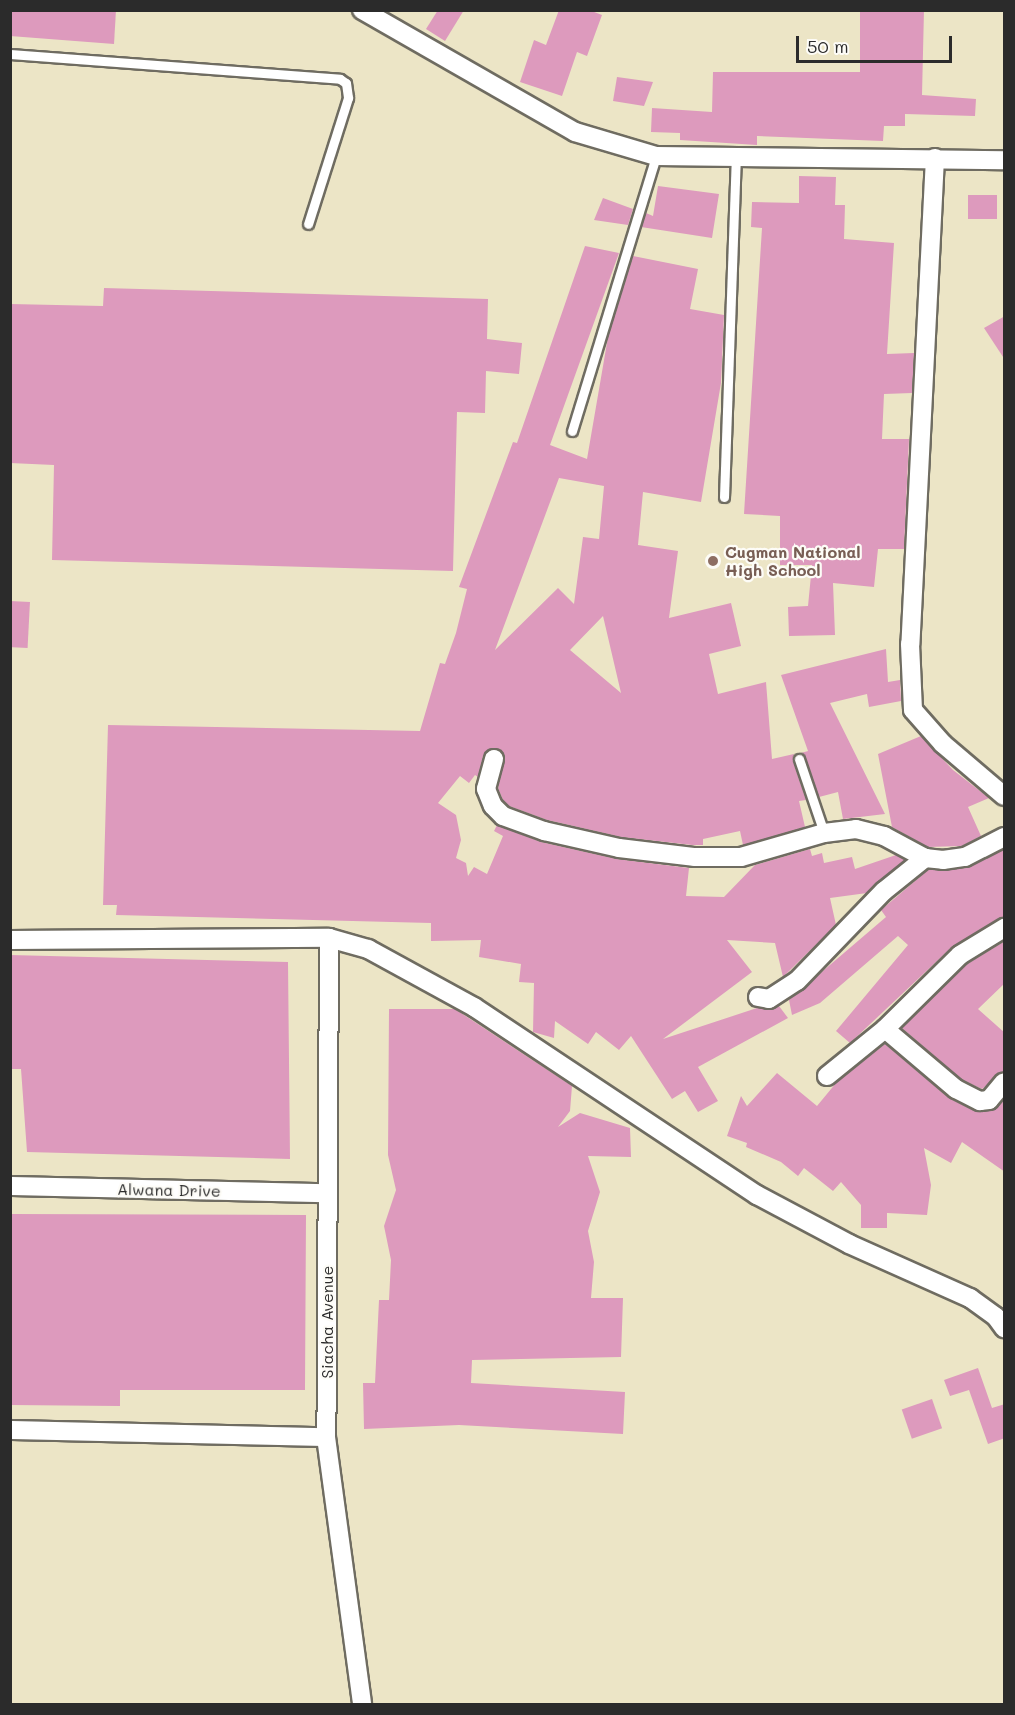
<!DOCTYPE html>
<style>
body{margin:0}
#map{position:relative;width:1015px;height:1715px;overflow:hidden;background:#ece5c6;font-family:Mali,sans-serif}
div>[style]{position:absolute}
.building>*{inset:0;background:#dd9abd;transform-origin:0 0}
.roads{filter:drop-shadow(2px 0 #6f6c61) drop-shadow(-2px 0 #6f6c61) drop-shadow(0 2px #6f6c61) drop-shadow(0 -2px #6f6c61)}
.service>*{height:9px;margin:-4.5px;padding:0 4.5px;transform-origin:4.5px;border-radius:4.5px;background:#fff}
.minor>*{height:18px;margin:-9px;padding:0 9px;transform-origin:9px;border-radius:9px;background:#fff}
.dots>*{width:16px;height:16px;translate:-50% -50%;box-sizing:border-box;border:3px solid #fdfcf7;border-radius:50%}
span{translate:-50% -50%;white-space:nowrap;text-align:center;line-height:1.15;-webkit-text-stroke:4.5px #fdfcf7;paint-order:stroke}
.education-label{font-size:16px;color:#785e54;font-weight:700}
.left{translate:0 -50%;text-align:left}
.street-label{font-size:16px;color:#2b2b2b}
.frame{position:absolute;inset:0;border:12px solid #2b2b2b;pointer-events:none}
.scale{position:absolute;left:796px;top:36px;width:156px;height:27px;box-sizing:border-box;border:3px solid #2b2b2b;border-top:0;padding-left:8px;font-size:18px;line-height:21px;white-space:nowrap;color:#2b2b2b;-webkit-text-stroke:4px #fdfcf7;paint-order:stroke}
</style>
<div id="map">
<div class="building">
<i style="clip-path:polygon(10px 10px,116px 10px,114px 44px,10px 36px)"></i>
<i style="clip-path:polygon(438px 10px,464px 10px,445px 41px,426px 29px)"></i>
<i style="clip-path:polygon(559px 10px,589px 10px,602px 15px,587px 56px,577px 52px,562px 96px,520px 82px,534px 40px,546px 45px)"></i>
<i style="clip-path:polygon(860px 10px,924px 10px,922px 95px,976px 99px,975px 116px,905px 114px,905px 126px,884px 126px,883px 141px,757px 136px,757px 145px,680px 140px,680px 133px,651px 132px,652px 108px,712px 112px,713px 72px,860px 72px)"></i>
<i style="clip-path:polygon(617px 77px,653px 82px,644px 106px,613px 101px)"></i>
<i style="clip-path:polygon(799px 176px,836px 177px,835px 205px,845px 205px,844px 239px,894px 243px,887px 354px,914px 353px,912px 393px,884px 394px,882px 439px,909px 439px,904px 549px,878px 549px,874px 587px,833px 583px,835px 635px,789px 636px,788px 607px,808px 606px,812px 565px,780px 565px,780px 516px,744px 514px,762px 228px,751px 227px,752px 202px,799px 203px)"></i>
<i style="clip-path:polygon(658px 186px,719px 194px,712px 238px,641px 227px,646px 213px,653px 216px)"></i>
<i style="left:968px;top:195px;width:29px;height:24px"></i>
<i style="clip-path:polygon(603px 198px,633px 209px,628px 225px,594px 220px)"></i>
<i style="clip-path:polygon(evenodd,585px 246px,619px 253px,550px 445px,587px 459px,608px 337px,633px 256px,698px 269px,690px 309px,724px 315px,721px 383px,701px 502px,643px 492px,638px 545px,678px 551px,669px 618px,731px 603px,741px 646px,709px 654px,718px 694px,766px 682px,772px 759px,794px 754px,793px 761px,806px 800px,799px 801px,805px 827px,743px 845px,740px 831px,703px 839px,703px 845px,692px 845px,621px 837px,547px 820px,509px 806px,503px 800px,498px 788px,505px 757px,501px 751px,492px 748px,483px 756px,478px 777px,475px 775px,469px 783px,460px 776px,438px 803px,456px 815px,461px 840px,456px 858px,466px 863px,468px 876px,474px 867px,487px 874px,503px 836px,494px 831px,497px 825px,541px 842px,617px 859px,689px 868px,686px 896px,724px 897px,755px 865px,810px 849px,812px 856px,822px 853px,824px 863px,852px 857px,855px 869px,896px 855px,905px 860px,867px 893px,830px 898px,836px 925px,783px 977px,775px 943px,727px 940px,752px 972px,663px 1039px,757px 1008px,779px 1006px,788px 1018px,698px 1067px,718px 1101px,698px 1112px,685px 1091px,672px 1099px,631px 1036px,619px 1050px,596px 1032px,588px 1044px,555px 1021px,554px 1038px,533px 1032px,534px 983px,519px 982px,521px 964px,479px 957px,481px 940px,431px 941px,431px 923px,116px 915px,117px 905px,103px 905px,108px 725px,420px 731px,440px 663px,445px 664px,456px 633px,467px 589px,459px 587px,513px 442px,517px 443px,585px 246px,559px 478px,604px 486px,599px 539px,583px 537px,574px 604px,558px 588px,495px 650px,559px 478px,585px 246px,603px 616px,621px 693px,570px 650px,603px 616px)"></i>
<i style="clip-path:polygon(104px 288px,488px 299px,487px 339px,522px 343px,519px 374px,486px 371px,485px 413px,457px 412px,453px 571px,52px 560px,54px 465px,10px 463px,10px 304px,103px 306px)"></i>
<i style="clip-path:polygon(1005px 316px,1005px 360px,984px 328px)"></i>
<i style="left:10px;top:601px;width:20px;height:46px;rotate:3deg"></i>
<i style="clip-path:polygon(886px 649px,888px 682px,900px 680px,901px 701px,869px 707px,867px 694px,830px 703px,885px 814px,843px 819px,838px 792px,819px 797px,801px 753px,808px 751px,781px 675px)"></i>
<i style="clip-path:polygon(921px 736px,953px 770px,989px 798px,968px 807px,981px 836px,962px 846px,928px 847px,892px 827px,878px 754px)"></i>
<i style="clip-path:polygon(1005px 849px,1005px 917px,952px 947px,850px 1043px,836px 1031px,908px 945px,898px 936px,820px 1003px,792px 1015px,789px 1000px,886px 917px,881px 910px,928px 870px,967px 868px)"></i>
<i style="clip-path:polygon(1005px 941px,1005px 983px,978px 1009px,1005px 1033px,1005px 1071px,982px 1089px,962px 1080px,902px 1028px,967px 964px)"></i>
<i style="clip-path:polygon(10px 955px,288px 962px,290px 1159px,27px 1152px,21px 1069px,10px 1069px)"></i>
<i style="clip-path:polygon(389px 1009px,455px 1009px,572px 1086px,570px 1111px,558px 1127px,580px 1113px,630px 1128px,631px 1157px,588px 1156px,600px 1192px,588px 1231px,594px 1262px,591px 1298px,623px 1298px,621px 1357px,472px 1360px,471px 1383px,625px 1392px,623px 1434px,459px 1425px,364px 1429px,363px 1383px,375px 1383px,379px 1300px,389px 1300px,391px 1260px,384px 1226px,396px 1190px,388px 1155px)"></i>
<i style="clip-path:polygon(885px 1044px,949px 1098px,975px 1111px,991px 1111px,1005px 1099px,1005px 1172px,962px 1142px,951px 1163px,924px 1148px,931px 1185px,927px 1215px,887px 1213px,887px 1228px,861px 1228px,861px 1205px,841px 1182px,833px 1191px,804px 1168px,798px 1176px,781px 1162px,746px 1147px,747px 1143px,727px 1136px,741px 1096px,747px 1106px,777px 1073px,817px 1106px,836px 1083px)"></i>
<i style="clip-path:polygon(10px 1214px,306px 1215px,305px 1390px,120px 1390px,120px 1406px,10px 1405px)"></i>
<i style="clip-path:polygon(978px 1368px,992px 1408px,1005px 1404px,1005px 1438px,988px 1444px,969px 1390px,950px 1396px,944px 1380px)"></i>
<i style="left:932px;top:1399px;width:31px;height:32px;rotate:71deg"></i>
</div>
<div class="roads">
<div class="service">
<i style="left:10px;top:54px;width:331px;rotate:4.3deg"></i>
<i style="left:340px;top:79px;width:7px;rotate:34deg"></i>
<i style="left:346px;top:83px;width:15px;rotate:82deg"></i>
<i style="left:348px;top:98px;width:132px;rotate:107.6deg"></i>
<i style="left:572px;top:431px;width:288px;rotate:-73deg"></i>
<i style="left:724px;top:497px;width:342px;rotate:-88deg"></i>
<i style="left:799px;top:759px;width:78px;rotate:71.3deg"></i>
</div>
<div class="minor">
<i style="left:362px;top:10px;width:245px;rotate:29.8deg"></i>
<i style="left:575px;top:132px;width:84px;rotate:16.5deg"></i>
<i style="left:656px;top:156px;width:348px;rotate:0.7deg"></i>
<i style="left:935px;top:158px;width:487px;rotate:92.9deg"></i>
<i style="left:910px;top:644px;width:66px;rotate:87.4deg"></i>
<i style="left:913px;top:710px;width:45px;rotate:48.6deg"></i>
<i style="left:943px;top:744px;width:80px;rotate:40.4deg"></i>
<i style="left:494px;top:759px;width:31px;rotate:105deg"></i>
<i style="left:486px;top:789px;width:18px;rotate:68deg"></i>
<i style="left:493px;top:806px;width:14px;rotate:45deg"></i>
<i style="left:503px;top:816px;width:44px;rotate:20.1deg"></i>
<i style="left:544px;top:831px;width:77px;rotate:12.8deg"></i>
<i style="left:619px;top:848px;width:77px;rotate:6.8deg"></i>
<i style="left:695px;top:857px;width:46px"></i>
<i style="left:741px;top:857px;width:86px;rotate:-16.1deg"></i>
<i style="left:824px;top:833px;width:32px;rotate:-7deg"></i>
<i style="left:856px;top:829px;width:29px;rotate:14deg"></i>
<i style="left:884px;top:836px;width:47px;rotate:28.2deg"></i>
<i style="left:925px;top:858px;width:18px;rotate:6deg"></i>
<i style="left:943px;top:860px;width:22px;rotate:-8deg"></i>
<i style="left:965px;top:857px;width:44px;rotate:-27.1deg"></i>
<i style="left:329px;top:938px;width:499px;rotate:90.3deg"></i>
<i style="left:326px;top:1437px;width:269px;rotate:82.3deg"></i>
<i style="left:10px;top:940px;width:319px;rotate:-0.4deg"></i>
<i style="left:329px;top:938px;width:41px;rotate:15.8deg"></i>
<i style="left:368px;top:949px;width:121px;rotate:28.7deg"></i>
<i style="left:474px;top:1007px;width:340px;rotate:33.6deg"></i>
<i style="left:757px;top:1195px;width:104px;rotate:28deg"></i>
<i style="left:849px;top:1244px;width:133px;rotate:24.1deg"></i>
<i style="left:970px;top:1298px;width:32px;rotate:36deg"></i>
<i style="left:996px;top:1317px;width:14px;rotate:54deg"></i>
<i style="left:758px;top:997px;width:11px;rotate:10deg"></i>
<i style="left:769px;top:999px;width:33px;rotate:-33deg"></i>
<i style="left:797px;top:981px;width:125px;rotate:-46deg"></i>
<i style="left:884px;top:891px;width:53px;rotate:-38.8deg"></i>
<i style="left:885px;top:1029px;width:93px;rotate:40.2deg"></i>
<i style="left:956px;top:1089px;width:27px;rotate:27deg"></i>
<i style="left:980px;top:1101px;width:9px;rotate:-6deg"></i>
<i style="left:989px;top:1100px;width:23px;rotate:-50deg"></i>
<i style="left:827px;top:1076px;width:75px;rotate:-39deg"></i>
<i style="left:885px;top:1029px;width:105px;rotate:-44.6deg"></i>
<i style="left:960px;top:955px;width:52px;rotate:-31.5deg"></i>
<i style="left:10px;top:1186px;width:318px;rotate:1.3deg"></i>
<i style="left:10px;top:1430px;width:316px;rotate:1.3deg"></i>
</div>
</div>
<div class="dots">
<i style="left:713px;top:561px;background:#8d6e63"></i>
</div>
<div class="education-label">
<span class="left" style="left:725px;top:561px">Cugman National<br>High School</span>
</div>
<div class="street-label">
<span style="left:169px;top:1190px;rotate:1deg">Alwana Drive</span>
<span style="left:327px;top:1322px;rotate:-90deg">Siacha Avenue</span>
</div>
<div class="frame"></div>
<div class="scale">50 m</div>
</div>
